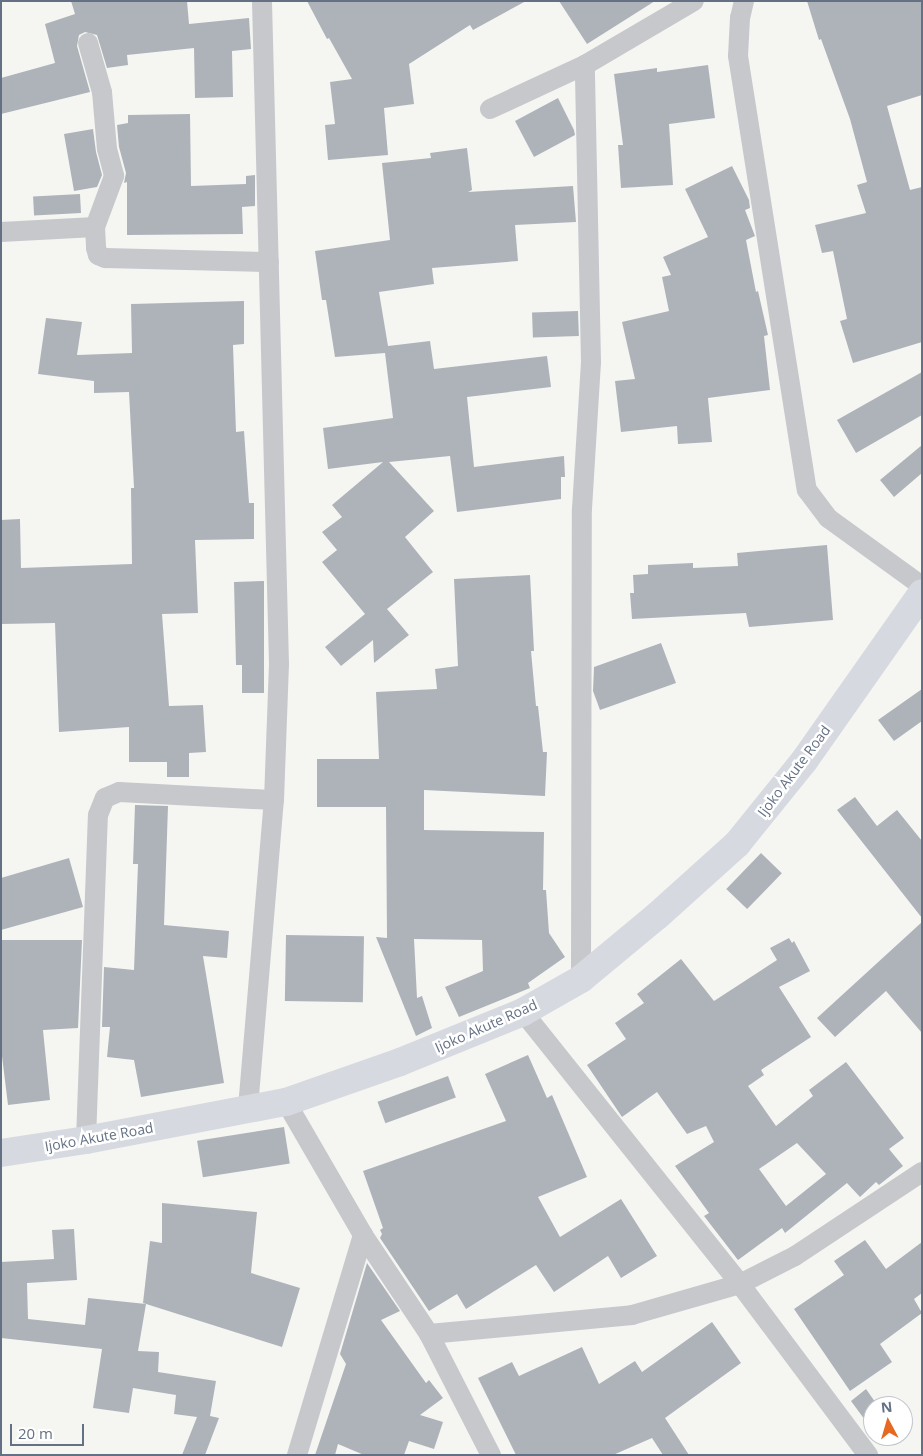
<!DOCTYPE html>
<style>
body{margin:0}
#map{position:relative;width:923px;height:1456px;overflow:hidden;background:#f5f6f2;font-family:"Open Sans",sans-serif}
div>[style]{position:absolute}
.building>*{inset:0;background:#aeb3ba;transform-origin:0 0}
.street>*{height:20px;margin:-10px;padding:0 10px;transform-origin:10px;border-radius:10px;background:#c6c8cc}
.secondary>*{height:28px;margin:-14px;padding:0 14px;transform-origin:14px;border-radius:14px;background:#d6d9df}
span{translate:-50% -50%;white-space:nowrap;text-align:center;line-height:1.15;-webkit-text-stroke:5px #fff;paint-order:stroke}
.street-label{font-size:14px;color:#647184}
.frame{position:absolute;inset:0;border:2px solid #647184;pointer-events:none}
.north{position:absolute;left:863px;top:1396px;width:50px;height:50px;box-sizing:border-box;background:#fff;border:1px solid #c1c6ce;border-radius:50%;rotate:354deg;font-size:14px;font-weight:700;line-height:20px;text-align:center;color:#647184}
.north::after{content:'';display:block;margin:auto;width:18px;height:22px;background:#e76821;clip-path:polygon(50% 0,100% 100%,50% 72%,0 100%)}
.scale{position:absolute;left:10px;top:1424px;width:74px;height:22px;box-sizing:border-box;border:2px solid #647184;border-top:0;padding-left:6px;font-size:15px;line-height:18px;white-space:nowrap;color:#647184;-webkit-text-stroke:4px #fff;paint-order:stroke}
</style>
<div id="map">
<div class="building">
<i style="clip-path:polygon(71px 1px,187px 1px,189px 24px,249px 18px,251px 49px,232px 51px,233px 97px,195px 98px,194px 48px,127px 55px,128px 65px,107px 68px,97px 35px,85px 32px,79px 35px,77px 46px,90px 92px,1px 114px,1px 78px,55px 63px,45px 24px,75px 14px)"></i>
<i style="clip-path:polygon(307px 1px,526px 1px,473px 30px,470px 25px,409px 64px,414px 104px,384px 108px,388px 155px,328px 160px,325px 125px,335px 124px,330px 82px,352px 79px,329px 38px,327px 39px)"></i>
<i style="clip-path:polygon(559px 1px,655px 1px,587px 44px)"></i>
<i style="clip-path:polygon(807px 1px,922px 1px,922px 95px,887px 106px,910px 190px,922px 187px,922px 342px,853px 363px,840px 321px,847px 319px,833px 251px,822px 253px,815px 225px,866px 213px,857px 185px,867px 182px,850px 119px,821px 39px,819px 40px)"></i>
<i style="clip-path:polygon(708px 65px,715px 118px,669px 124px,673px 185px,621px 188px,618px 145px,623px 145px,614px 74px,657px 68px,657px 72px)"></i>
<i style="clip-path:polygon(558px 98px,574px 130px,575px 135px,534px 157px,515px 121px)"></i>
<i style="clip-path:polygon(190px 114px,191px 186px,246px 184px,246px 176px,255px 175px,255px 206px,242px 207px,243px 234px,127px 235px,127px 182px,124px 183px,126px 173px,119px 147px,117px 125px,128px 123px,128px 115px)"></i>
<i style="clip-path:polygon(93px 129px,96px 152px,102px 175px,97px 187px,74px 191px,64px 134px)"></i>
<i style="clip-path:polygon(467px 148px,472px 190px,468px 192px,573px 186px,576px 222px,515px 225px,518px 261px,432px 268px,434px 284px,379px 292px,388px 346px,430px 341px,434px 369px,547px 356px,551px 387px,467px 397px,474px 467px,564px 456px,565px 477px,561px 477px,561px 499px,457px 512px,450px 456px,389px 462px,434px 511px,405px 537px,433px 572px,387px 609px,409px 635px,374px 663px,373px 640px,341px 666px,325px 647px,365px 614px,322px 562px,337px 550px,322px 532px,342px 517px,332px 505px,383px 462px,328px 469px,323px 428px,393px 418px,385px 353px,335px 357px,326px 300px,322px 300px,315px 251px,390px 240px,382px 163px,431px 158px,430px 153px)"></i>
<i style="clip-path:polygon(732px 166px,749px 200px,750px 208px,745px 210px,755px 236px,746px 240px,756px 292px,758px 291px,768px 335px,764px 336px,770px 390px,708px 398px,712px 442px,678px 444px,677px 426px,621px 432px,615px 381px,635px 379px,622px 322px,669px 311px,662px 277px,671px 275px,663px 257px,708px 237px,685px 189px)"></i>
<i style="left:80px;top:194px;width:19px;height:47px;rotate:87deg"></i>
<i style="clip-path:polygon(244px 301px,244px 344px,233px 345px,236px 432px,244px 431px,249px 503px,254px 503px,254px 539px,195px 540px,198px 613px,162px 614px,169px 706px,203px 705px,206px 752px,189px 753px,189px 777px,167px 777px,167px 762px,129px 762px,129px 727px,59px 732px,55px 623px,1px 624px,1px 520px,20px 519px,21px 568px,132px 564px,131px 488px,134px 488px,129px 392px,94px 393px,94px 381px,38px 374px,46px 318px,82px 322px,77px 355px,132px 353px,131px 304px)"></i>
<i style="left:578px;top:311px;width:25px;height:46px;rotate:88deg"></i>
<i style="clip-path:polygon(922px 372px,922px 415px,856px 453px,837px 420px)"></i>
<i style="clip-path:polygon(922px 445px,922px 473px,894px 497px,880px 480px)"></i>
<i style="clip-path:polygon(827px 545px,833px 620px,749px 627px,746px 613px,632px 619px,630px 593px,634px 593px,633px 575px,648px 574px,648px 565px,693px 563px,693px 568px,738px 566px,737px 553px)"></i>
<i style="clip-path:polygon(530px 575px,534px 651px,531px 651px,536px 706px,538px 706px,543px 752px,547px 752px,545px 796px,424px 790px,424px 830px,544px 832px,543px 890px,546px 890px,549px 933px,565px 957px,528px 983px,530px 988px,459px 1017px,445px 987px,483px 971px,482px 940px,414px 939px,417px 998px,422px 996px,432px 1028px,416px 1036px,376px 937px,387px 938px,386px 807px,317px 807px,317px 759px,379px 759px,376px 692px,437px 689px,435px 669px,458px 666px,454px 579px)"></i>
<i style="clip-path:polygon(264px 581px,264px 693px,242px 693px,242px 665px,236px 665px,234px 582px)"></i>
<i style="clip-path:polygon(661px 643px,676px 683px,600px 710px,593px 691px,594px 667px)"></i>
<i style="clip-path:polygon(922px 689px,922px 721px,894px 741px,878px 720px)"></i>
<i style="clip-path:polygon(855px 797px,877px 826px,897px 810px,922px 841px,922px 918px,837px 810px)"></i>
<i style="clip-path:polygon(135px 805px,168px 806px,164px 925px,229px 931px,227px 958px,203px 956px,224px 1083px,141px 1097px,134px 1060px,107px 1057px,110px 1027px,102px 1027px,104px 967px,134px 970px,138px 864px,133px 864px)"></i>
<i style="left:761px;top:853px;width:29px;height:50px;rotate:44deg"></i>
<i style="clip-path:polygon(69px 858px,83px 907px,1px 930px,1px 878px)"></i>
<i style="clip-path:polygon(922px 922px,922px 1033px,886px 991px,835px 1037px,817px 1018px)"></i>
<i style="left:286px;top:935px;width:78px;height:66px;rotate:1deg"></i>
<i style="clip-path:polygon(evenodd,789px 938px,792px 943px,794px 941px,810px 971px,779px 987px,811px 1037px,761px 1070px,764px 1075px,748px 1086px,776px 1126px,813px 1096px,809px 1090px,846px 1062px,904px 1138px,889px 1149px,903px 1166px,879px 1185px,876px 1182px,860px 1197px,847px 1183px,785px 1233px,782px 1228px,738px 1260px,704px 1216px,709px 1213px,675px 1166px,714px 1142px,706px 1126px,687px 1134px,657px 1092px,622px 1117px,587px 1065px,626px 1039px,615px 1023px,644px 1003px,637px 994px,681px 959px,714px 1001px,777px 960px,770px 948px,789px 938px,797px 1143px,826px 1174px,786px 1206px,759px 1169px,797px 1143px)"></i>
<i style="clip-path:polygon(2px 940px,82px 940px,78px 1028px,43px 1030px,50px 1100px,8px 1105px,1px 1048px)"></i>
<i style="clip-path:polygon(528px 1055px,547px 1098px,552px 1095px,587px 1177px,538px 1197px,560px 1237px,621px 1199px,657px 1256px,621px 1278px,608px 1256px,554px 1292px,536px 1265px,466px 1309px,457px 1294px,429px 1311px,380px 1238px,382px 1234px,380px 1230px,383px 1228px,363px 1171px,506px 1121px,485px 1074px)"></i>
<i style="left:448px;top:1076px;width:23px;height:75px;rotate:70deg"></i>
<i style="left:284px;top:1127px;width:37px;height:88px;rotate:81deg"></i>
<i style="clip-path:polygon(162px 1203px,257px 1212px,251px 1273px,300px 1288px,282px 1347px,143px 1303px,150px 1241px,162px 1243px)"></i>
<i style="clip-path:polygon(74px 1229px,77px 1280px,27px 1283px,28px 1319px,85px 1325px,88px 1298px,146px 1304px,138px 1351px,159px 1352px,158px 1372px,216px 1381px,210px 1416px,219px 1418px,205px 1455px,182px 1455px,197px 1417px,174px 1414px,176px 1395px,133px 1388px,129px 1413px,93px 1408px,102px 1349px,1px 1338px,1px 1262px,54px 1259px,52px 1230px)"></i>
<i style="clip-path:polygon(865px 1240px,886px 1269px,922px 1242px,922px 1293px,914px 1299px,922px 1313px,880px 1344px,892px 1362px,850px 1391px,794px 1309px,844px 1275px,834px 1261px)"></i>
<i style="clip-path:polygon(367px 1263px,400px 1311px,381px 1320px,426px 1383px,429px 1380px,443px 1398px,420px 1415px,443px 1422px,434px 1449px,409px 1441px,404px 1455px,364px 1455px,338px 1444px,335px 1455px,315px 1455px,346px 1364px,340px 1354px)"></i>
<i style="clip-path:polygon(712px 1322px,741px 1363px,665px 1418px,689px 1455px,663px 1455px,652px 1438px,613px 1455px,516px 1455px,478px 1378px,512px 1362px,519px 1376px,582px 1347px,599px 1384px,635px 1361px,642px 1372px)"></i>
<i style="clip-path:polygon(866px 1389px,878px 1406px,873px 1406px,873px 1431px,851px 1401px)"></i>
</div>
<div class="street">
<i style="left:744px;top:1px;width:17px;rotate:103deg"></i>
<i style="left:740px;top:18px;width:38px;rotate:93deg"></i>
<i style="left:738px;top:56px;width:439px;rotate:81deg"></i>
<i style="left:807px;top:490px;width:35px;rotate:53deg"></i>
<i style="left:828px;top:518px;width:116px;rotate:35.9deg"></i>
<i style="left:88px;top:43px;width:51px;rotate:74.1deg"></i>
<i style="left:102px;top:92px;width:57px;rotate:85deg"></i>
<i style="left:107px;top:149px;width:28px;rotate:75deg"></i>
<i style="left:114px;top:176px;width:54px;rotate:110.4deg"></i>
<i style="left:490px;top:109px;width:105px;rotate:-24.9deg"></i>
<i style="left:585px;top:65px;width:126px;rotate:-30.4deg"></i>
<i style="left:1px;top:232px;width:94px;rotate:-3deg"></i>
<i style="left:95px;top:227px;width:21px;rotate:87deg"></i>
<i style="left:96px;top:248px;width:7px;rotate:74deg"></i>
<i style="left:98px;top:255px;width:8px;rotate:23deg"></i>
<i style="left:105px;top:258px;width:164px;rotate:1.4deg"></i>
<i style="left:581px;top:979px;width:470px;rotate:-89.9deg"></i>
<i style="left:582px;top:509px;width:147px;rotate:-86.5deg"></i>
<i style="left:591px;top:362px;width:297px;rotate:-91.2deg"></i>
<i style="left:523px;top:1012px;width:348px;rotate:51.4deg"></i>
<i style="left:740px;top:1284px;width:214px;rotate:53.2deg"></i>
<i style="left:286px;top:1102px;width:154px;rotate:59.9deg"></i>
<i style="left:363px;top:1235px;width:119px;rotate:56.3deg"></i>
<i style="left:429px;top:1334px;width:136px;rotate:62.9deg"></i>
<i style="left:248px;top:1108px;width:309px;rotate:-85.2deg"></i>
<i style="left:274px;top:800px;width:136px;rotate:-87.9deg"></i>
<i style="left:279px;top:664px;width:663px;rotate:-91.47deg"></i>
<i style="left:86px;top:1140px;width:325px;rotate:-87.9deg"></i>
<i style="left:98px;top:815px;width:18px;rotate:-68deg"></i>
<i style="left:105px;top:798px;width:15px;rotate:-23deg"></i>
<i style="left:119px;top:792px;width:155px;rotate:3deg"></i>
<i style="left:429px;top:1334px;width:204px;rotate:-5.3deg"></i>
<i style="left:632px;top:1315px;width:112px;rotate:-16deg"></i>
<i style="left:740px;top:1284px;width:62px;rotate:-27deg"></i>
<i style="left:795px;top:1256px;width:152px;rotate:-33.5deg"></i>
<i style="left:297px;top:1455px;width:230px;rotate:-73.3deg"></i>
</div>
<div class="secondary">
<i style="left:1px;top:1153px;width:86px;rotate:-8.7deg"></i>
<i style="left:86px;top:1140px;width:204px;rotate:-10.8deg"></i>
<i style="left:286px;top:1102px;width:121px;rotate:-19.3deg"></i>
<i style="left:400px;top:1062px;width:133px;rotate:-22.1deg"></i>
<i style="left:523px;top:1012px;width:67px;rotate:-29.6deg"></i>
<i style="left:581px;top:979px;width:99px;rotate:-39.7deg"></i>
<i style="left:657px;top:916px;width:108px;rotate:-42deg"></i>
<i style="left:737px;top:844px;width:107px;rotate:-51.1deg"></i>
<i style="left:804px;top:761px;width:205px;rotate:-54.9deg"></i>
</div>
<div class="street-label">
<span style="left:794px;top:771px;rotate:-53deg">Ijoko Akute Road</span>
<span style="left:486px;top:1026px;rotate:-24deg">Ijoko Akute Road</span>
<span style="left:99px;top:1137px;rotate:-10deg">Ijoko Akute Road</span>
</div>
<div class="frame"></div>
<div class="north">N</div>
<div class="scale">20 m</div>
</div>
